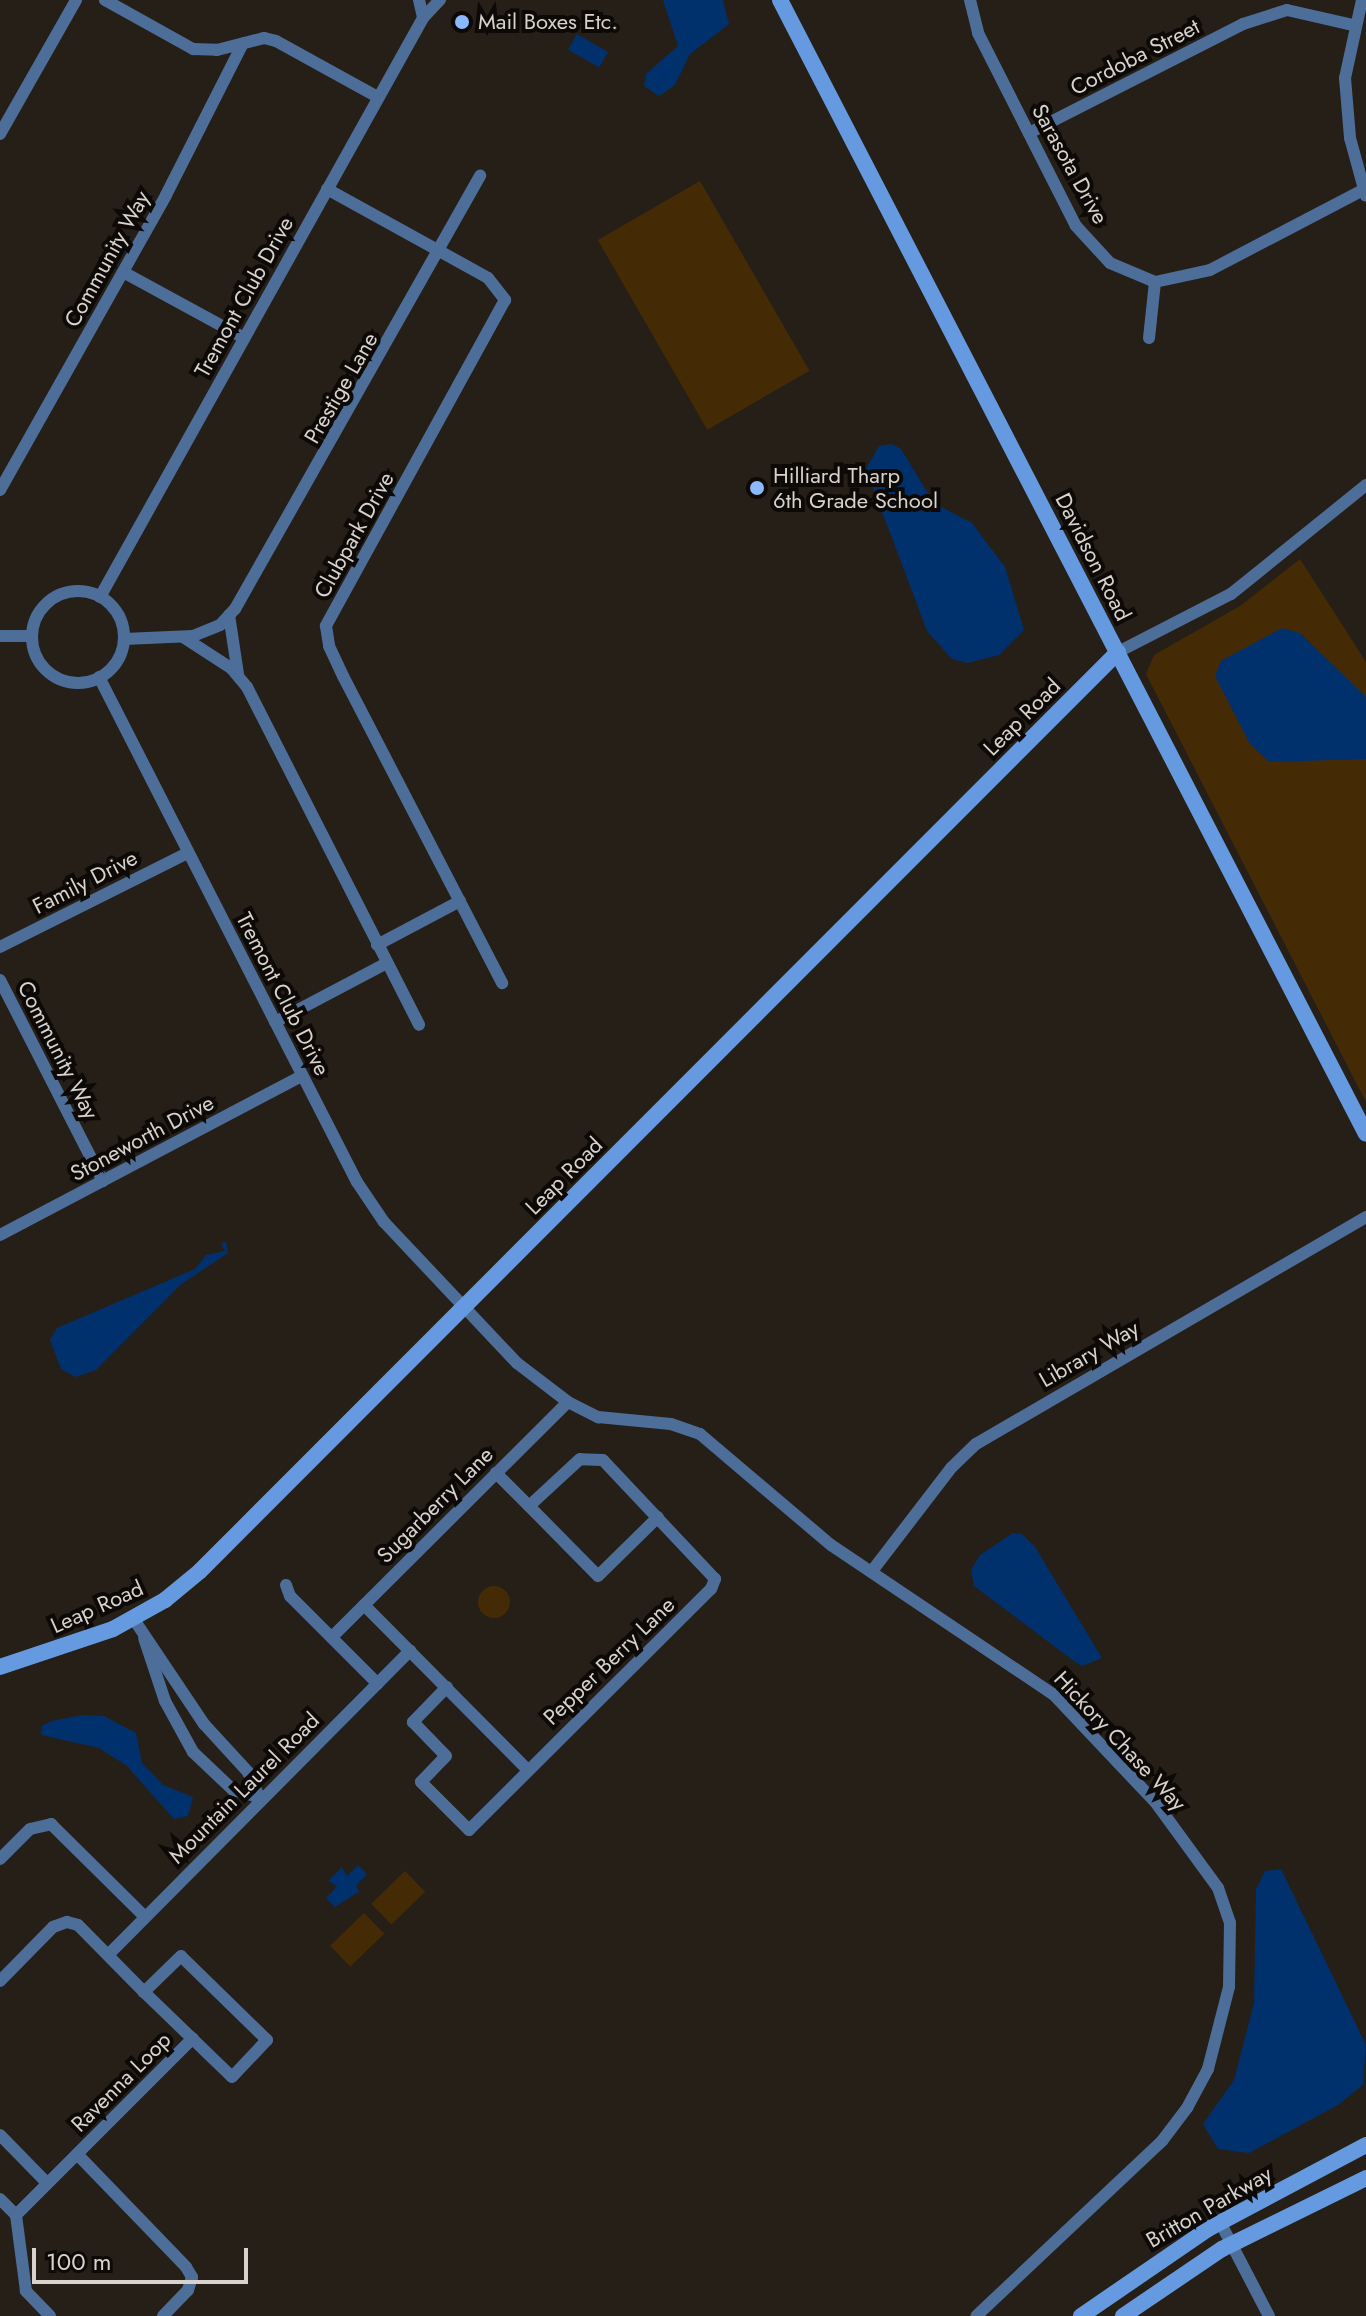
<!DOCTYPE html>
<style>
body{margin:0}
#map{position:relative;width:1366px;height:2316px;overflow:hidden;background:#251f18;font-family:Jost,sans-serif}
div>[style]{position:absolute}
.green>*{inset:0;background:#452b05;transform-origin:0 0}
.round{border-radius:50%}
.water>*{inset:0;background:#00316d;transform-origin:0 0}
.street>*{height:12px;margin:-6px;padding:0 6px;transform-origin:6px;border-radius:6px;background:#4e6e9a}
.street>.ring{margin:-6px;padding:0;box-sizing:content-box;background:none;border:12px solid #4e6e9a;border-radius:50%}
.secondary>*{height:16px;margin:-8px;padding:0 8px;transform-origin:8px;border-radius:8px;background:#669ae0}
.dots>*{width:22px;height:22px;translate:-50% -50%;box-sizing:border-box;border:4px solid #0c0907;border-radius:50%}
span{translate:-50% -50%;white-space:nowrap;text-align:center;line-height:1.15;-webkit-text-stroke:8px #0c0907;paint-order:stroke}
.poi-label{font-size:22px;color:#d7d2cd}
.left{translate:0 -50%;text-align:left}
.street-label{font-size:22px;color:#d7d2cd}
.scale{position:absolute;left:32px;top:2248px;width:216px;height:36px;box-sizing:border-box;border:4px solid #d7d2cd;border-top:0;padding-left:10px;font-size:24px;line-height:28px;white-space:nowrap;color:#d7d2cd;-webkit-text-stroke:6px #0c0907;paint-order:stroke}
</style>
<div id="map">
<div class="green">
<i style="left:700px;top:181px;width:219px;height:118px;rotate:60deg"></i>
<i style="clip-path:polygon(1300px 559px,1366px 662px,1366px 1102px,1146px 674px,1154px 655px,1240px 606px)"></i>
<i class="round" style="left:478px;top:1586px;width:32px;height:32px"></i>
<i style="left:405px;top:1871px;width:29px;height:47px;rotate:46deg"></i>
<i style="left:364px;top:1913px;width:29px;height:47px;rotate:46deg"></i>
</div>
<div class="water">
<i style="clip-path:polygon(663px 0,723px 0,729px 24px,690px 54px,675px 85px,659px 96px,644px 86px,646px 74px,678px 46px)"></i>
<i style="left:577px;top:34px;width:36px;height:18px;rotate:30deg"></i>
<i style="clip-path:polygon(892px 444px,901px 449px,934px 503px,972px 523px,1005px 567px,1024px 630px,999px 655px,967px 663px,952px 659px,927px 631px,866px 469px,879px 446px)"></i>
<i style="clip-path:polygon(1282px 628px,1300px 633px,1366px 697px,1366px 759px,1269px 762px,1250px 744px,1215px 676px,1221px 661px)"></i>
<i style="clip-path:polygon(226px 1241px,228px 1253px,180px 1285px,96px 1370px,76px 1377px,61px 1369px,50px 1340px,57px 1328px,195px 1269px,206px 1255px,225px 1251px,221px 1244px)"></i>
<i style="clip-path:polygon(1013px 1533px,1022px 1534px,1035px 1547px,1102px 1658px,1082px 1666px,1075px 1662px,974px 1586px,971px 1570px,980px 1555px)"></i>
<i style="clip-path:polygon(83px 1715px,104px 1716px,136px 1733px,142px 1763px,163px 1785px,193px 1797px,188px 1816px,174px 1819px,127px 1766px,99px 1748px,41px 1735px,42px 1726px,51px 1721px)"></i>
<i style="clip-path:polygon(358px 1865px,367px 1874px,356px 1886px,360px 1891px,335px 1907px,326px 1898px,337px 1886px,328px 1881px,342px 1867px,347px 1876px)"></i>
<i style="clip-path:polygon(1281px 1869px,1366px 2045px,1363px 2085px,1338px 2105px,1249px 2153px,1218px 2149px,1203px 2124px,1234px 2080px,1254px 2003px,1256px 1889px,1265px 1871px)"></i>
</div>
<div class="street">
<i style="left:105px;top:0;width:101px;rotate:29.1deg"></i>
<i style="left:193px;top:49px;width:24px;rotate:2deg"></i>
<i style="left:217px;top:50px;width:49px;rotate:-14.3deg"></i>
<i style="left:264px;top:38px;width:12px;rotate:14deg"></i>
<i style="left:276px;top:41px;width:116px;rotate:28.8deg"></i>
<i style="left:419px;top:0;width:18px;rotate:77deg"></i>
<i style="left:970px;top:0;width:34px;rotate:76deg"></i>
<i style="left:978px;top:33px;width:216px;rotate:63.1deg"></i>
<i style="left:1076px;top:226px;width:50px;rotate:47.4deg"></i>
<i style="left:1110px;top:263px;width:49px;rotate:22.9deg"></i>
<i style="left:1155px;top:282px;width:56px;rotate:-12.3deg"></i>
<i style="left:1210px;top:270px;width:173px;rotate:-27.6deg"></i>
<i style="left:1362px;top:0;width:80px;rotate:102.3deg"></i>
<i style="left:1345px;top:78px;width:60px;rotate:85.2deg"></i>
<i style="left:1350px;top:138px;width:60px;rotate:74.6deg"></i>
<i style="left:1029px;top:133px;width:240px;rotate:-27deg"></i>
<i style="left:1243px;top:24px;width:46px;rotate:-17.7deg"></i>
<i style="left:1287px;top:10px;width:68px;rotate:12.8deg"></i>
<i style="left:0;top:134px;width:154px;rotate:-60.4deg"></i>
<i style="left:327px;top:189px;width:184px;rotate:28.9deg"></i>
<i style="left:488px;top:278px;width:28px;rotate:52deg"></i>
<i style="left:505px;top:300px;width:372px;rotate:118.8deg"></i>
<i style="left:326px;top:626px;width:20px;rotate:81deg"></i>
<i style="left:329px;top:646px;width:33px;rotate:65deg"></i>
<i style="left:343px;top:676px;width:346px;rotate:62.6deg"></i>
<i style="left:123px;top:272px;width:138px;rotate:28.6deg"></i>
<i style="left:1149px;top:338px;width:56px;rotate:-83.9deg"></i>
<i style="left:0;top:490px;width:338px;rotate:-60.6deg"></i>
<i style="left:166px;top:195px;width:170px;rotate:-63.1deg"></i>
<i class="ring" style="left:32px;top:591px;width:80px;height:80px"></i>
<i style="left:100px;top:597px;width:663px;rotate:-60.84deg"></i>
<i style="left:423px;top:18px;width:25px;rotate:-47deg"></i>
<i style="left:229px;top:615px;width:60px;rotate:81.3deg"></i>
<i style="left:0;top:636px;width:32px"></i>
<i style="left:183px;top:637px;width:57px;rotate:32.9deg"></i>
<i style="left:231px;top:668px;width:25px;rotate:50deg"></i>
<i style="left:247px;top:687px;width:379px;rotate:63deg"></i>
<i style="left:124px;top:639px;width:69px;rotate:-2.5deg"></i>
<i style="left:193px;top:636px;width:29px;rotate:-22deg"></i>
<i style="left:220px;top:625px;width:22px;rotate:-47deg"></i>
<i style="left:235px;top:609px;width:498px;rotate:-60.5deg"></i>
<i style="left:1118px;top:652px;width:127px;rotate:-27.2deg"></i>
<i style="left:1231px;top:594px;width:174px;rotate:-38.9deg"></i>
<i style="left:99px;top:677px;width:567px;rotate:62.94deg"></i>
<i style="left:357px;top:1182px;width:48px;rotate:56deg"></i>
<i style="left:384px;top:1222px;width:194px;rotate:46.7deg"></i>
<i style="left:517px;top:1363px;width:64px;rotate:37.4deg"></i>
<i style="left:568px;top:1402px;width:34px;rotate:27deg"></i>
<i style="left:598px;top:1417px;width:73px;rotate:5.5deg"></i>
<i style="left:671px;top:1424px;width:31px;rotate:19deg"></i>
<i style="left:700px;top:1434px;width:172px;rotate:40.3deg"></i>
<i style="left:831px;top:1545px;width:267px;rotate:33.9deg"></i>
<i style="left:1053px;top:1694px;width:150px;rotate:46.6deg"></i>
<i style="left:1156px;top:1803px;width:105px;rotate:53.9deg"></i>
<i style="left:1218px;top:1888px;width:37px;rotate:71deg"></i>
<i style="left:1230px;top:1923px;width:64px;rotate:90.9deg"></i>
<i style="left:1229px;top:1987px;width:85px;rotate:104.4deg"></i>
<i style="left:1208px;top:2069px;width:44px;rotate:118.3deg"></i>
<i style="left:1187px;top:2108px;width:41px;rotate:127.1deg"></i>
<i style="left:1162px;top:2141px;width:255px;rotate:136.7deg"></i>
<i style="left:377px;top:945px;width:94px;rotate:-27.9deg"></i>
<i style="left:0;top:947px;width:210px;rotate:-26.6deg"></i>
<i style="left:0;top:980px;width:226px;rotate:62.9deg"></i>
<i style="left:275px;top:1022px;width:127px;rotate:-27.8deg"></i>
<i style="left:0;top:1235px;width:341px;rotate:-27.8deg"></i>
<i style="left:529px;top:1506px;width:98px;rotate:45.4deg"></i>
<i style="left:598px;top:1576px;width:84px;rotate:-44.5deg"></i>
<i style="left:872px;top:1571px;width:130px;rotate:-52.5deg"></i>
<i style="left:951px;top:1468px;width:35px;rotate:-44deg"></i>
<i style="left:976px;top:1444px;width:451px;rotate:-30.2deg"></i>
<i style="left:286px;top:1585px;width:12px;rotate:70deg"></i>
<i style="left:290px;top:1596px;width:124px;rotate:45deg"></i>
<i style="left:364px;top:1605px;width:231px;rotate:45.2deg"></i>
<i style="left:133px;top:1618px;width:128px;rotate:56.2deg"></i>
<i style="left:204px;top:1724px;width:65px;rotate:47.5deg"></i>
<i style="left:248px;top:1772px;width:27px;rotate:66deg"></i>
<i style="left:259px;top:1797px;width:27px;rotate:-165deg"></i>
<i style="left:233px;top:1790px;width:55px;rotate:-136.5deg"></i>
<i style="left:193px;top:1752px;width:58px;rotate:-118.8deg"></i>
<i style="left:165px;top:1701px;width:66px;rotate:-108.4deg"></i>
<i style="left:332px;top:1637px;width:333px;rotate:-44.9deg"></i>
<i style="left:447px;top:1687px;width:49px;rotate:134.2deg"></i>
<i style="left:413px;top:1722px;width:47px;rotate:45.9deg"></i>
<i style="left:446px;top:1756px;width:36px;rotate:134deg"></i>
<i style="left:421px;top:1782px;width:68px;rotate:45deg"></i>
<i style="left:469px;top:1830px;width:342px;rotate:-44.9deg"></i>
<i style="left:711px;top:1589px;width:11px;rotate:-68deg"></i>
<i style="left:715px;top:1579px;width:163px;rotate:-133.3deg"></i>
<i style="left:603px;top:1460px;width:23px;rotate:-178deg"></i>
<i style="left:580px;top:1459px;width:69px;rotate:137.3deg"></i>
<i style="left:529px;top:1506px;width:47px;rotate:-135deg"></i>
<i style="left:0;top:1859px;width:42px;rotate:-45deg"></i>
<i style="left:30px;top:1829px;width:22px;rotate:-13deg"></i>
<i style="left:51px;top:1824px;width:132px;rotate:44.7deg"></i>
<i style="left:108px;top:1955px;width:429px;rotate:-45.2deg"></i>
<i style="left:0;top:1981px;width:76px;rotate:-45.5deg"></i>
<i style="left:53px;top:1927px;width:15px;rotate:-20deg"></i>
<i style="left:67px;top:1922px;width:11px;rotate:15deg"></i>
<i style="left:78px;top:1925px;width:94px;rotate:45.4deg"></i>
<i style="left:144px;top:1992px;width:122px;rotate:44deg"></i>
<i style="left:232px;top:2077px;width:51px;rotate:-46.6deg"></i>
<i style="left:267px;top:2040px;width:120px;rotate:-135.7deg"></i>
<i style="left:181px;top:1956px;width:52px;rotate:135.8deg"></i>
<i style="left:0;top:2135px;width:67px;rotate:45.6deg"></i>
<i style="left:77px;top:2154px;width:157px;rotate:46deg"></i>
<i style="left:186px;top:2267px;width:12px;rotate:59deg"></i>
<i style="left:192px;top:2277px;width:14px;rotate:107deg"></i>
<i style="left:188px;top:2290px;width:36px;rotate:134deg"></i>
<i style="left:0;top:2199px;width:23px;rotate:45deg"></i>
<i style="left:1220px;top:2222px;width:106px;rotate:62.5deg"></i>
<i style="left:50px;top:2316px;width:35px;rotate:-134deg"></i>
<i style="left:26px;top:2291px;width:77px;rotate:-97.5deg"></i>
<i style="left:16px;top:2215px;width:250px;rotate:-45deg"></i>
</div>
<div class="secondary">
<i style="left:780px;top:0;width:1276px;rotate:62.67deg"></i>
<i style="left:0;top:1667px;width:119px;rotate:-18.6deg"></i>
<i style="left:113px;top:1629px;width:60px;rotate:-29.1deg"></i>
<i style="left:165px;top:1600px;width:45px;rotate:-39.6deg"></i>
<i style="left:200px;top:1571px;width:1299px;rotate:-45.03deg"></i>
<i style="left:1081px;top:2316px;width:154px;rotate:-34.4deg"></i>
<i style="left:1208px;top:2229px;width:179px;rotate:-28deg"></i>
<i style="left:1123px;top:2316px;width:120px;rotate:-34.1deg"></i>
<i style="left:1222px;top:2249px;width:161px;rotate:-26.2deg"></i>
</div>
<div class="dots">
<i style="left:462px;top:22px;background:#8abafc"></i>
<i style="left:757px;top:488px;background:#8abafc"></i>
</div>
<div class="poi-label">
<span class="left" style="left:478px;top:22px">Mail Boxes Etc.</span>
<span class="left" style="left:773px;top:488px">Hilliard Tharp<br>6th Grade School</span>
</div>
<div class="street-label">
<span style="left:1135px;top:57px;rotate:-27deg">Cordoba Street</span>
<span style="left:1070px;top:164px;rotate:61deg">Sarasota Drive</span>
<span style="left:107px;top:259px;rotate:-61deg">Community Way</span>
<span style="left:244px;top:297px;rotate:-61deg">Tremont Club Drive</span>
<span style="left:341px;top:388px;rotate:-60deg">Prestige Lane</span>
<span style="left:354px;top:535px;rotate:-61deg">Clubpark Drive</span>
<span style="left:1093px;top:557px;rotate:63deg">Davidson Road</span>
<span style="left:1022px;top:717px;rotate:-45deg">Leap Road</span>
<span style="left:85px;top:882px;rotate:-27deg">Family Drive</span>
<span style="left:283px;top:994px;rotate:63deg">Tremont Club Drive</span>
<span style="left:58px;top:1050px;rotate:63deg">Community Way</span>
<span style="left:142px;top:1138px;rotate:-28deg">Stoneworth Drive</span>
<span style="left:564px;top:1176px;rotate:-45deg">Leap Road</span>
<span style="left:1089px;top:1354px;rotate:-30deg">Library Way</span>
<span style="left:435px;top:1505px;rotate:-45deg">Sugarberry Lane</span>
<span style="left:97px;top:1607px;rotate:-24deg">Leap Road</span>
<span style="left:609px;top:1661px;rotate:-44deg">Pepper Berry Lane</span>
<span style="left:1120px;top:1741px;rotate:47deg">Hickory Chase Way</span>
<span style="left:244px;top:1788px;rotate:-45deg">Mountain Laurel Road</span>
<span style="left:121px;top:2082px;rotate:-45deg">Ravenna Loop</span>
<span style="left:1209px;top:2207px;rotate:-30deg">Britton Parkway</span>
</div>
<div class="scale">100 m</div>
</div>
